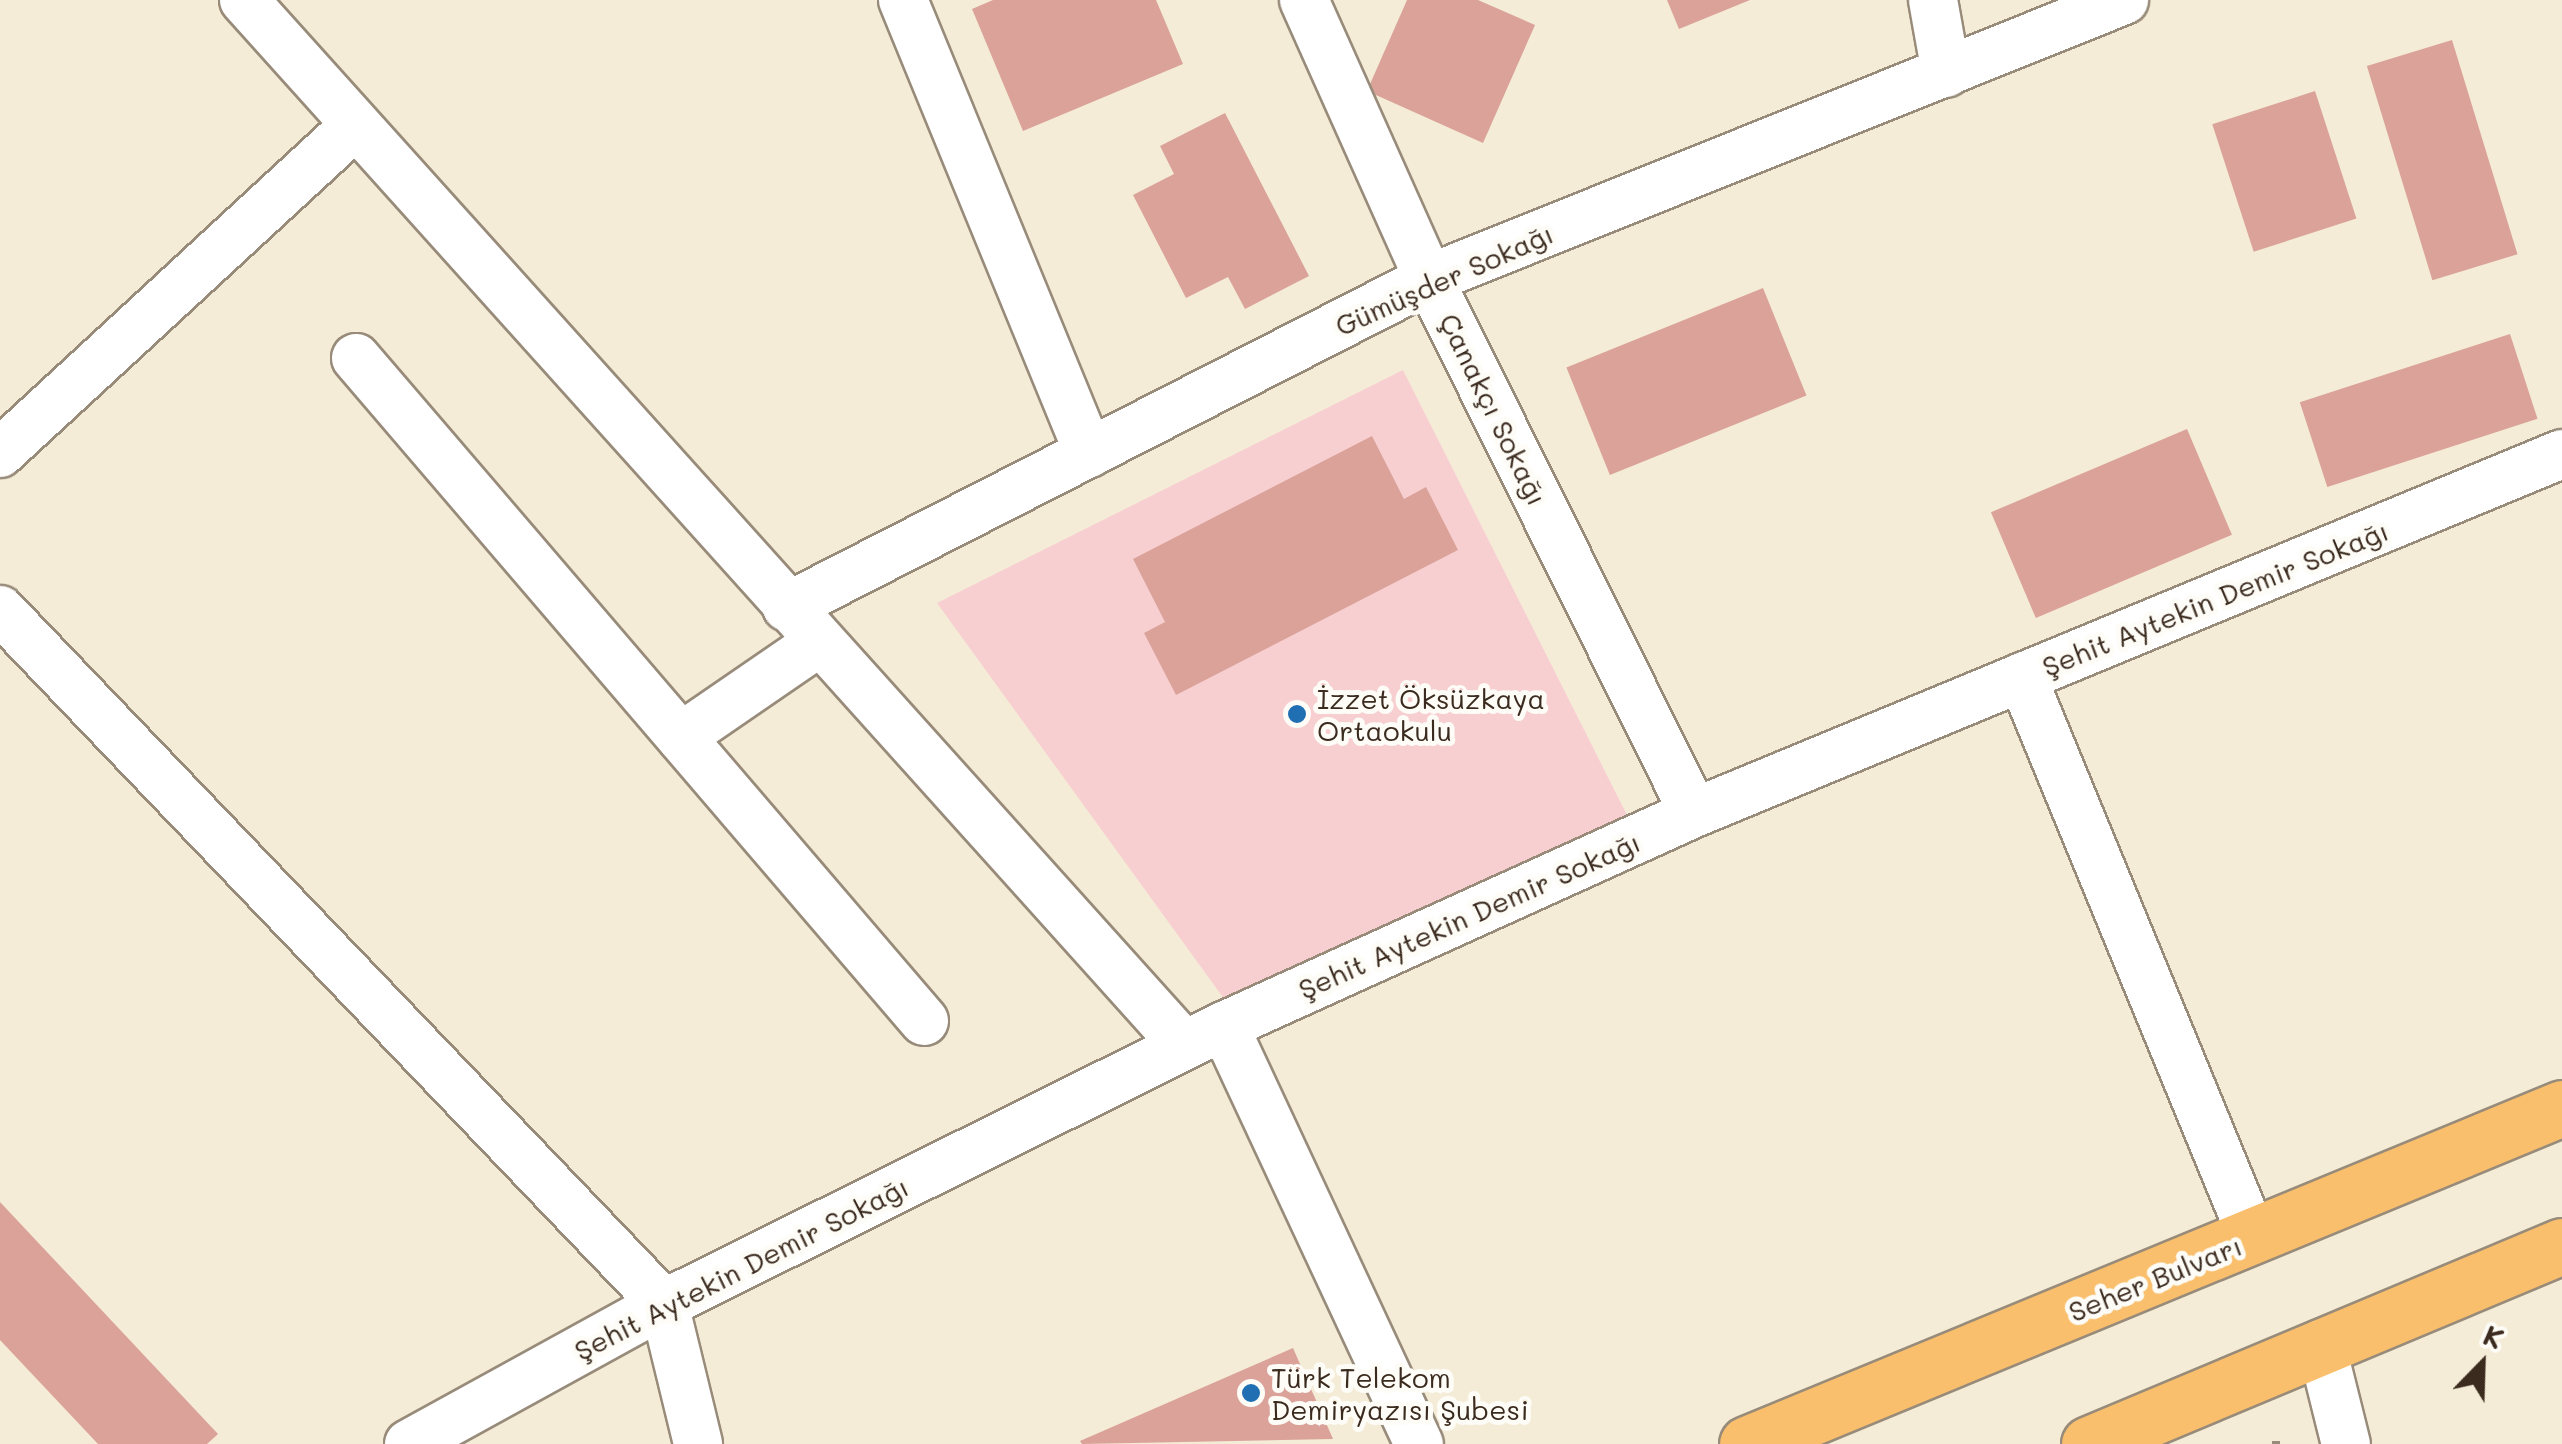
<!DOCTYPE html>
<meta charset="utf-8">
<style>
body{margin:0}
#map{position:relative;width:2562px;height:1444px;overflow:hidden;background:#f4ecd7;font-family:Mali,sans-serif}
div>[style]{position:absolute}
.built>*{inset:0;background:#f7cfd1}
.building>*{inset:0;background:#daa299;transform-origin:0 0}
.path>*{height:6px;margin-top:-3px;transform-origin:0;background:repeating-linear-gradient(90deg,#988b7a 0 8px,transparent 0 16px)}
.roads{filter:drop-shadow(2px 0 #988b7a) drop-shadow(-2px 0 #988b7a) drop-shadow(0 2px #988b7a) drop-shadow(0 -2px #988b7a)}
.minor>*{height:48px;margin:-24px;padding:0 24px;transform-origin:24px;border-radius:24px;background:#fff}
.major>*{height:55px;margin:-27.5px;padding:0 27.5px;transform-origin:27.5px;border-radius:27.5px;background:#f9bf6c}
.dots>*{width:28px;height:28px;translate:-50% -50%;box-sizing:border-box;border:5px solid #fdfcf7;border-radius:50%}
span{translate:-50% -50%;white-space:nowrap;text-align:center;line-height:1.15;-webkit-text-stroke:10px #fdfcf7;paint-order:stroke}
.street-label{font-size:28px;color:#3b2a1e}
.poi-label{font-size:28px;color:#3b2a1e}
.left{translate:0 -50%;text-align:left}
.north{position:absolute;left:2432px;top:1314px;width:100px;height:100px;-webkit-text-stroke:8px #fdfcf7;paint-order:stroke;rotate:23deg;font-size:28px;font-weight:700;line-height:40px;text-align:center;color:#3b2a1e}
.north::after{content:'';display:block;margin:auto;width:35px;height:45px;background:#3b2a1e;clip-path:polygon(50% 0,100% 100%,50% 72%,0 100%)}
</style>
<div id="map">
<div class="built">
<i style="clip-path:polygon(1403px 370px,1632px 825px,1230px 1007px,937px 603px)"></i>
</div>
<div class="building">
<i style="clip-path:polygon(993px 0,1156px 0,1183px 64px,1023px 131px,972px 9px)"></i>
<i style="clip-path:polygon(1407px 0,1478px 0,1535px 25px,1483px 143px,1367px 91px)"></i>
<i style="clip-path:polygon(1667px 0,1750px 0,1679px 29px)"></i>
<i style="left:2452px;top:40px;width:224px;height:89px;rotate:73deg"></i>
<i style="left:2315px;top:91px;width:134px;height:108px;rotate:72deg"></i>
<i style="clip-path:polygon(1225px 113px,1309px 276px,1245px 309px,1228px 277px,1186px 298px,1133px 195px,1174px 174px,1160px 146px)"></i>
<i style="left:1763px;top:288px;width:116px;height:212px;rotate:68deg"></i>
<i style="left:2510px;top:334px;width:89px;height:221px;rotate:72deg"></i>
<i style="left:2187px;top:429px;width:115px;height:213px;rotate:67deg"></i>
<i style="clip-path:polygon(1372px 436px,1404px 499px,1426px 487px,1458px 550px,1176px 695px,1144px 633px,1165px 622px,1133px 559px)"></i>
<i style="clip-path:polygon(0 1202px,218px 1434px,207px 1444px,98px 1444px,0 1340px)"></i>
<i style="clip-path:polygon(1293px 1348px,1333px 1439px,1082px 1444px,1080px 1441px)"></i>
</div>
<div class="path">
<i style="left:2272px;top:1444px;width:10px"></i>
</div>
<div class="roads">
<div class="minor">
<i style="left:244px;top:0;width:1406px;rotate:48.03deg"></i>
<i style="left:903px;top:0;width:490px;rotate:67.7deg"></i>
<i style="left:1304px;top:0;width:306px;rotate:65.9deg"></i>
<i style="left:1429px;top:279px;width:596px;rotate:63.61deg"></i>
<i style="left:1933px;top:0;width:74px;rotate:79.9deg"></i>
<i style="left:356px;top:358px;width:873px;rotate:49.41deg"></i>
<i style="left:0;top:453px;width:481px;rotate:-42.7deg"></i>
<i style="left:787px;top:607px;width:721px;rotate:-27.06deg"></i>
<i style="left:1429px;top:279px;width:749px;rotate:-21.87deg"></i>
<i style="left:0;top:610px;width:960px;rotate:46.27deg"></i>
<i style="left:664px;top:1304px;width:144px;rotate:76.3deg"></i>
<i style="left:2022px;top:677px;width:607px;rotate:67.62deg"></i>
<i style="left:681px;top:737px;width:168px;rotate:-34.5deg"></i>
<i style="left:1224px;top:1026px;width:461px;rotate:65deg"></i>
<i style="left:2321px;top:1344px;width:103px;rotate:76deg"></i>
<i style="left:409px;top:1444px;width:291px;rotate:-28.8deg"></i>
<i style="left:664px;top:1304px;width:625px;rotate:-26.4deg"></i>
<i style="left:1224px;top:1026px;width:516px;rotate:-24.38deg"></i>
<i style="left:1694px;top:813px;width:939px;rotate:-22.47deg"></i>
</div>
<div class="major">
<i style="left:1747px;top:1444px;width:882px;rotate:-22.4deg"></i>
<i style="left:2089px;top:1444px;width:513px;rotate:-22.71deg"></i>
</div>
</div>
<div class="dots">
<i style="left:1297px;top:714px;background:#1f6fb2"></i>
<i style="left:1251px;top:1393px;background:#1f6fb2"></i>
</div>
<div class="street-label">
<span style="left:1444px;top:279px;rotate:-24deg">Gümüşder Sokağı</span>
<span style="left:1494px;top:409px;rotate:64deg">Çanakçı Sokağı</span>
<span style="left:2215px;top:598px;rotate:-22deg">Şehit Aytekin Demir Sokağı</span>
<span style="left:1469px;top:915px;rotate:-24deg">Şehit Aytekin Demir Sokağı</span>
<span style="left:741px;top:1268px;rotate:-27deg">Şehit Aytekin Demir Sokağı</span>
<span style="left:2155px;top:1278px;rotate:-22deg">Seher Bulvarı</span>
</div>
<div class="poi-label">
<span class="left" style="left:1317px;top:714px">İzzet Öksüzkaya<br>Ortaokulu</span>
<span class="left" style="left:1271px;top:1393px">Türk Telekom<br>Demiryazısı Şubesi</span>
</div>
<div class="north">K</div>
</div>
